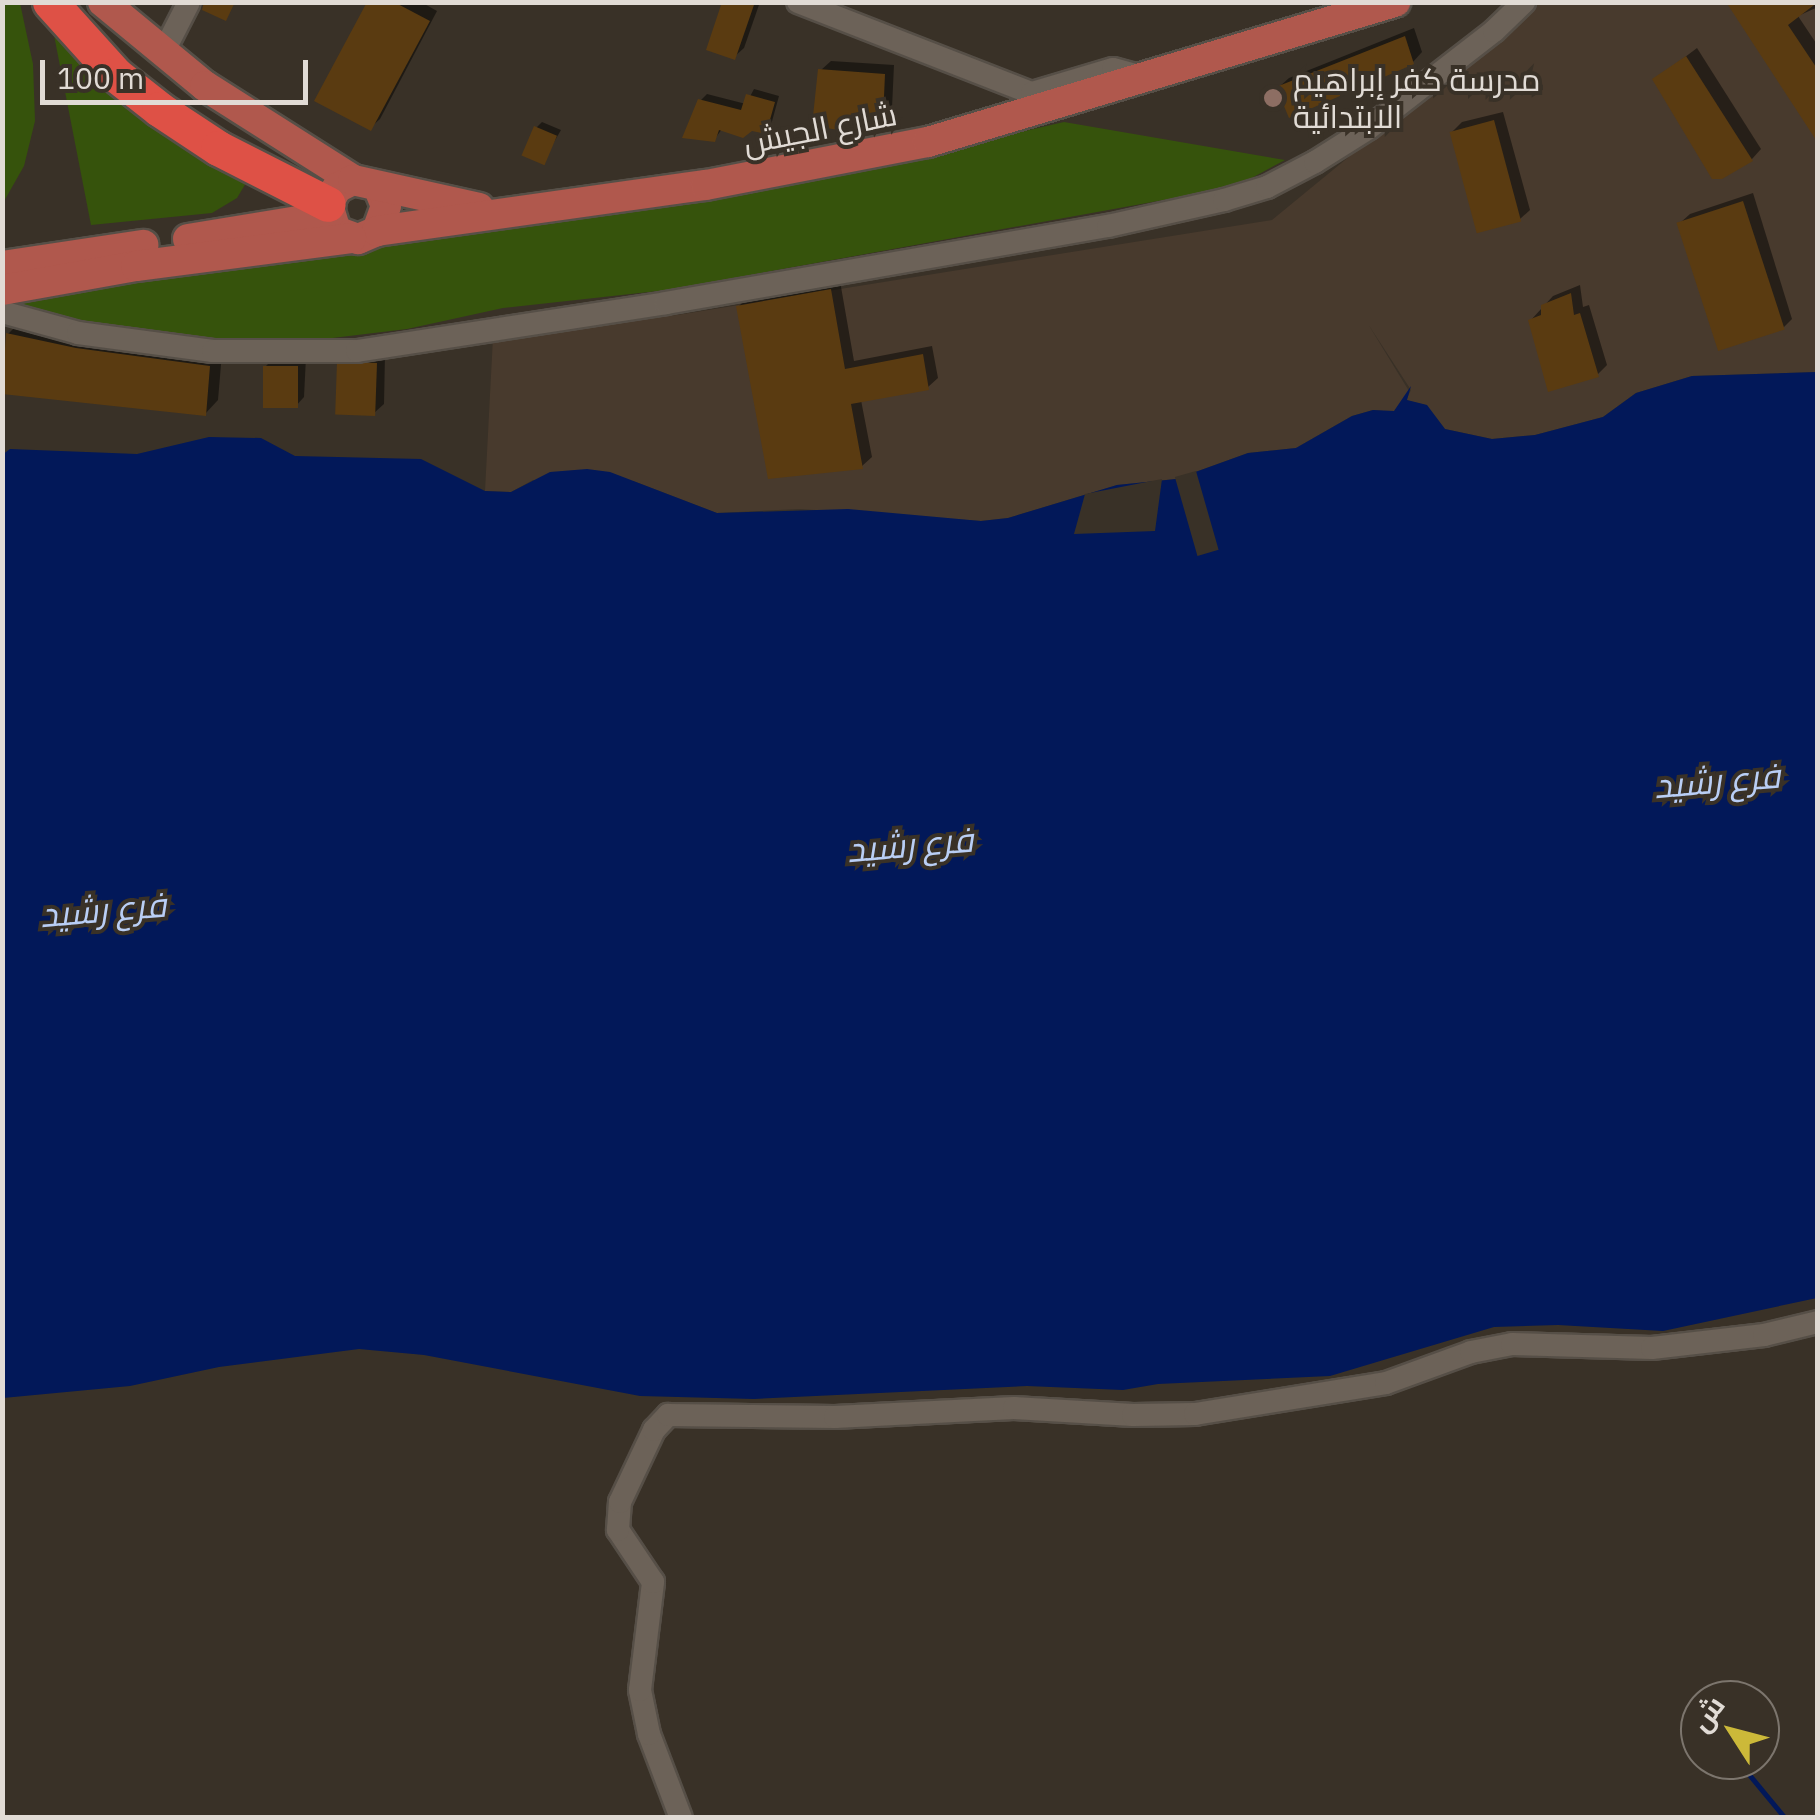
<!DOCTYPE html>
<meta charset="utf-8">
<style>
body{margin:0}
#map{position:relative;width:1820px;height:1820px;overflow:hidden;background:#393127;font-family:"IBM Plex Sans",Cairo,sans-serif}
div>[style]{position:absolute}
.industrial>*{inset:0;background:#483a2d}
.green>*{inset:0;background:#36530c}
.water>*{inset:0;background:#021859}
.pier>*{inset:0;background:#393127;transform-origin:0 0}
.shadow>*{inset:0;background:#0007}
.stream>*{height:5px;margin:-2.5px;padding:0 2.5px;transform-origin:2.5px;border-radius:2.5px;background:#021859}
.building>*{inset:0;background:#5a3b11;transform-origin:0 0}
.roads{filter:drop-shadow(2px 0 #564f47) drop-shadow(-2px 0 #564f47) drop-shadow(0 2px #564f47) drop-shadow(0 -2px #564f47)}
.minor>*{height:22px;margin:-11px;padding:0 11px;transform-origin:11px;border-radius:11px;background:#6c6258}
.major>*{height:30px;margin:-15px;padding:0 15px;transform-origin:15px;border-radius:15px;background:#b0584d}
.highway>*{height:35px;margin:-17.5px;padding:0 17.5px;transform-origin:17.5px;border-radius:17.5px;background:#de5146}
.dots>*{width:28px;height:28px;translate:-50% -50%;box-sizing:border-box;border:5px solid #393127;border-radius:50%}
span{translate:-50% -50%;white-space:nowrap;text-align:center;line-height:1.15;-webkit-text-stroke:8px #393127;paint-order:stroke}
.poi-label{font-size:32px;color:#e1dbd5}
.left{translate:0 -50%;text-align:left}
.street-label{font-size:32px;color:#e1dbd5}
.water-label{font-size:35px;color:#b9cef5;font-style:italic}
.frame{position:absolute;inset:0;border:5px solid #e1dbd5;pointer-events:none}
.north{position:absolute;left:1680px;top:1680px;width:100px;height:100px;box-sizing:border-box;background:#393127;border:2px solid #7c756d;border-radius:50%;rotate:306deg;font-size:28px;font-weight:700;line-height:40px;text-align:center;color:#e1dbd5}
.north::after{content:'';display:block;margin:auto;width:35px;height:45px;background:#ccb939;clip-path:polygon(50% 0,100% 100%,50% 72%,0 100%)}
.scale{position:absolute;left:40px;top:60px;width:268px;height:45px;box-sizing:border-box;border:5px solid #e1dbd5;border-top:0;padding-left:12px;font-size:30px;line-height:35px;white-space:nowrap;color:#e1dbd5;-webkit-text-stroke:8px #393127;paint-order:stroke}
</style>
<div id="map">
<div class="industrial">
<i style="clip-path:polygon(1536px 3px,1817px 3px,1817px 372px,1692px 376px,1636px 393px,1603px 417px,1535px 435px,1492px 439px,1445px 429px,1426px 405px,1406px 400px,1411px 390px,1368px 324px,1409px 391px,1394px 412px,1373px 410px,1352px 416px,1296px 448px,1248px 453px,1176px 479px,1117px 485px,1008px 518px,981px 521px,800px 509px,717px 513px,633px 481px,533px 480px,511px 492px,485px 491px,493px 337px,511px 328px,677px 315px,1272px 220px)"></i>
</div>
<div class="green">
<i style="clip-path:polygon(3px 2px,20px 3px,33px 64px,35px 121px,24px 166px,3px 203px)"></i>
<i style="clip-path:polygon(53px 30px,229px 166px,246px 183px,237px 198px,212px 213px,91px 225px)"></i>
<i style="clip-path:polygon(1064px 122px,1285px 160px,1235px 187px,667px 290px,503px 308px,407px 329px,324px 339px,120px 339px,3px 304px,183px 271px,893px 161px)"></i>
</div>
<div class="water">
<i style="clip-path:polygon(1817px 372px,1817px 1298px,1663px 1331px,1558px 1325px,1494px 1327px,1330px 1376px,1158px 1384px,1123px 1390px,1027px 1386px,754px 1399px,640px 1396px,424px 1355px,359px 1349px,219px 1367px,130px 1386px,3px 1398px,2px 455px,10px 449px,137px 454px,209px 437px,261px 438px,295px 456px,421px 459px,485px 491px,511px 492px,550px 472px,587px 469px,610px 472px,717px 513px,848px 509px,981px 521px,1008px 518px,1117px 485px,1176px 479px,1248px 453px,1296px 448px,1352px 416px,1373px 410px,1394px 411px,1411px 386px,1407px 400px,1427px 405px,1445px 429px,1492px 439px,1535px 435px,1603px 417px,1636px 393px,1692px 376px)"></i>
</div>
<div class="pier">
<i style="left:1196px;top:471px;width:82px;height:22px;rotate:74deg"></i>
<i style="clip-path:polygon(1162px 479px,1155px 531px,1074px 534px,1085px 494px)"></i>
</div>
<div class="shadow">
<i style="clip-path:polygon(369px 2px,421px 2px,437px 11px,380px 119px,370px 128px)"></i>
<i style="clip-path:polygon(725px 2px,760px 2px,744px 48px,734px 57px)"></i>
<i style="clip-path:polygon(1730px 2px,1818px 2px,1818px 7px,1798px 16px,1818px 46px,1818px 138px)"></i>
<i style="clip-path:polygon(1414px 28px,1422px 52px,1413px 62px,1279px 87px,1289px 78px)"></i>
<i style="clip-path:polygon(1697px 48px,1761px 149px,1752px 159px,1713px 176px,1656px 79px)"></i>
<i style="clip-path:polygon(831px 61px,894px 65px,892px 108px,882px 118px,849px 117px,838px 127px,821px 70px)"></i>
<i style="clip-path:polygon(754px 89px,779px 96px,771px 125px,765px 131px,722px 129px,714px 140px,701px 100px,707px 94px,746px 104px)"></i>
<i style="clip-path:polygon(1503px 112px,1530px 210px,1520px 219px,1452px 132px,1462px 122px)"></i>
<i style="clip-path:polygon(542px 122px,561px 130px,543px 161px,536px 128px)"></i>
<i style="clip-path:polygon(1753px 193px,1792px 319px,1783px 328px,1680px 223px,1690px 214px)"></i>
<i style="clip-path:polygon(840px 281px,854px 361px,932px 346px,938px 378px,928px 387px,861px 400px,872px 457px,862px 466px,738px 307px,748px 297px)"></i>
<i style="clip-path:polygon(1580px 285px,1583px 307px,1589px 305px,1607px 365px,1597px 375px,1530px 321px,1553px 296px)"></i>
<i style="clip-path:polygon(21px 321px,222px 353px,218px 400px,205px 414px,2px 392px,8px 334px)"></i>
<i style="clip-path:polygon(385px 355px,384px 404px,374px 413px,339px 367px,349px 357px)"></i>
<i style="clip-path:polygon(275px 357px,306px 357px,304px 397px,295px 407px,265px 367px)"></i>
</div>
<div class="stream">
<i style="left:1737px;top:1760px;width:75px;rotate:50.4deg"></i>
</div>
<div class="building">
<i style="clip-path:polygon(204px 2px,235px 2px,226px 21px,202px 10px)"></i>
<i style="clip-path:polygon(367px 2px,394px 2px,430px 21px,371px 131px,314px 101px)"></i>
<i style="clip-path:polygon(722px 2px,755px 2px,735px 60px,706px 50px)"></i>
<i style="clip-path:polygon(1726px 2px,1818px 2px,1788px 25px,1818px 70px,1818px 143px)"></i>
<i style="clip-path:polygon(1405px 36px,1414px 64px,1289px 118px,1276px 87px)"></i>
<i style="clip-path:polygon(1686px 56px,1753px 161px,1722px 179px,1712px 179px,1652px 79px)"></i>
<i style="clip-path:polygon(818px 69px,885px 74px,883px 120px,840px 119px,839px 130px,812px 126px)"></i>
<i style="clip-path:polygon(746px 94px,775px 102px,766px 134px,752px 131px,743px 138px,719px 130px,715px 142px,682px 138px,698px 99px,741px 110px)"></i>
<i style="left:1494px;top:120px;width:105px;height:46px;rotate:75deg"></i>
<i style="left:534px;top:126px;width:25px;height:32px;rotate:23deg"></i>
<i style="left:1743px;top:201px;width:135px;height:70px;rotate:72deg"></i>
<i style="clip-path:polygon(831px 289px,845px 369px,923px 354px,929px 390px,851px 404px,863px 469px,768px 479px,736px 306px)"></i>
<i style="clip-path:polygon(1571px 293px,1574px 315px,1580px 313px,1599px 377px,1548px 392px,1528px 320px,1541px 315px,1541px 305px)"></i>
<i style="clip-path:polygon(6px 333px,76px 348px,210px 366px,206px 416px,2px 394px)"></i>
<i style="left:377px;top:363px;width:53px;height:40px;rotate:92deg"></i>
<i style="left:263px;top:366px;width:35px;height:42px"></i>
</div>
<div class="roads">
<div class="minor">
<i style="left:798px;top:2px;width:251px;rotate:21.3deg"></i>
<i style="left:1032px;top:93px;width:84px;rotate:-16.5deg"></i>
<i style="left:1113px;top:69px;width:31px;rotate:15deg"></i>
<i style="left:162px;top:55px;width:59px;rotate:-63deg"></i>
<i style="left:2px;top:312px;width:79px;rotate:15.4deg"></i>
<i style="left:78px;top:333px;width:136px;rotate:7.6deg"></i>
<i style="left:213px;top:351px;width:144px"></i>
<i style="left:357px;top:351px;width:313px;rotate:-8.8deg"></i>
<i style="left:666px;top:303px;width:449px;rotate:-9.9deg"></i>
<i style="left:1108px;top:226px;width:119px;rotate:-12.6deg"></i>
<i style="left:1224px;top:200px;width:45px;rotate:-16.8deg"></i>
<i style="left:1267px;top:187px;width:54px;rotate:-27.5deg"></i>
<i style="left:1315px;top:162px;width:64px;rotate:-32.2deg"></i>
<i style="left:1369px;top:128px;width:158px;rotate:-37.8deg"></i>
<i style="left:1494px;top:31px;width:42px;rotate:-44deg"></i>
<i style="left:681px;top:1818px;width:90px;rotate:-110.9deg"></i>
<i style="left:649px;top:1734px;width:45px;rotate:-101.6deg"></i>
<i style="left:640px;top:1690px;width:109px;rotate:-83.1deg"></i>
<i style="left:653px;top:1582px;width:63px;rotate:-123.9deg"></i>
<i style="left:618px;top:1530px;width:28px;rotate:-86deg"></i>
<i style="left:620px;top:1502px;width:80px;rotate:-64.7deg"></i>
<i style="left:654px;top:1430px;width:21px;rotate:-47deg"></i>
<i style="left:668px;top:1415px;width:167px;rotate:0.7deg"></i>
<i style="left:835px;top:1417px;width:179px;rotate:-2.9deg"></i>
<i style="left:1014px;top:1408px;width:119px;rotate:3.4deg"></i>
<i style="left:1133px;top:1415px;width:62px;rotate:-0.9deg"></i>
<i style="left:1195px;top:1414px;width:193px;rotate:-9.2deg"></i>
<i style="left:1386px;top:1383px;width:90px;rotate:-20deg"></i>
<i style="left:1471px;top:1352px;width:42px;rotate:-11deg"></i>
<i style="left:1512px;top:1344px;width:140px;rotate:1.6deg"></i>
<i style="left:1652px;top:1348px;width:113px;rotate:-6.6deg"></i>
<i style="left:1764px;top:1335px;width:56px;rotate:-13.5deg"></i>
</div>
<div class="major">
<i style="left:103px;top:2px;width:132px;rotate:39.5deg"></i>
<i style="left:205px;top:86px;width:175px;rotate:32.4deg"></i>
<i style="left:379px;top:189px;width:18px;rotate:68deg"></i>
<i style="left:386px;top:206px;width:27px;rotate:110deg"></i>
<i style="left:377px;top:231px;width:21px;rotate:157deg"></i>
<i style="left:358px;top:239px;width:23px;rotate:-160deg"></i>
<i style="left:336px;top:231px;width:28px;rotate:-107deg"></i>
<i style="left:328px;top:204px;width:18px;rotate:-61deg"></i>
<i style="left:337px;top:188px;width:18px;rotate:-27deg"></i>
<i style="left:353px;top:180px;width:129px;rotate:12.5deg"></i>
<i style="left:377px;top:231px;width:332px;rotate:-8deg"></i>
<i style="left:706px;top:185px;width:226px;rotate:-11deg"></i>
<i style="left:928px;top:142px;width:488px;rotate:-16.7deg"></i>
<i style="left:188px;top:239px;width:142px;rotate:-9.3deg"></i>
<i style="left:2px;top:266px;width:143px;rotate:-8.5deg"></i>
<i style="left:2px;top:290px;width:136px;rotate:-10.2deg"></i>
<i style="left:136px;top:266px;width:217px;rotate:-7.4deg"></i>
</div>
<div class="highway">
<i style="left:50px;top:2px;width:98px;rotate:47.9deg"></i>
<i style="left:116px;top:75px;width:55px;rotate:38.3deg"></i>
<i style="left:159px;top:109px;width:71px;rotate:33.5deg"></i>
<i style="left:218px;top:148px;width:123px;rotate:27deg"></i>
</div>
</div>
<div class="dots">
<i style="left:1273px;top:98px;background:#8d6e63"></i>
</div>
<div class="poi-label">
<span class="left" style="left:1293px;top:98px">مدرسة كفر إبراهيم<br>الابتدائية</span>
</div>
<div class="street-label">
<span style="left:820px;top:128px;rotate:-11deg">شارع الجيش</span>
</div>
<div class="water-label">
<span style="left:1717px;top:780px;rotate:-5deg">فرع رشيد</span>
<span style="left:910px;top:844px;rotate:-5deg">فرع رشيد</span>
<span style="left:103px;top:909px;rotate:-5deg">فرع رشيد</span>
</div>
<div class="frame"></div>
<div class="north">ش</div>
<div class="scale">100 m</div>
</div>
